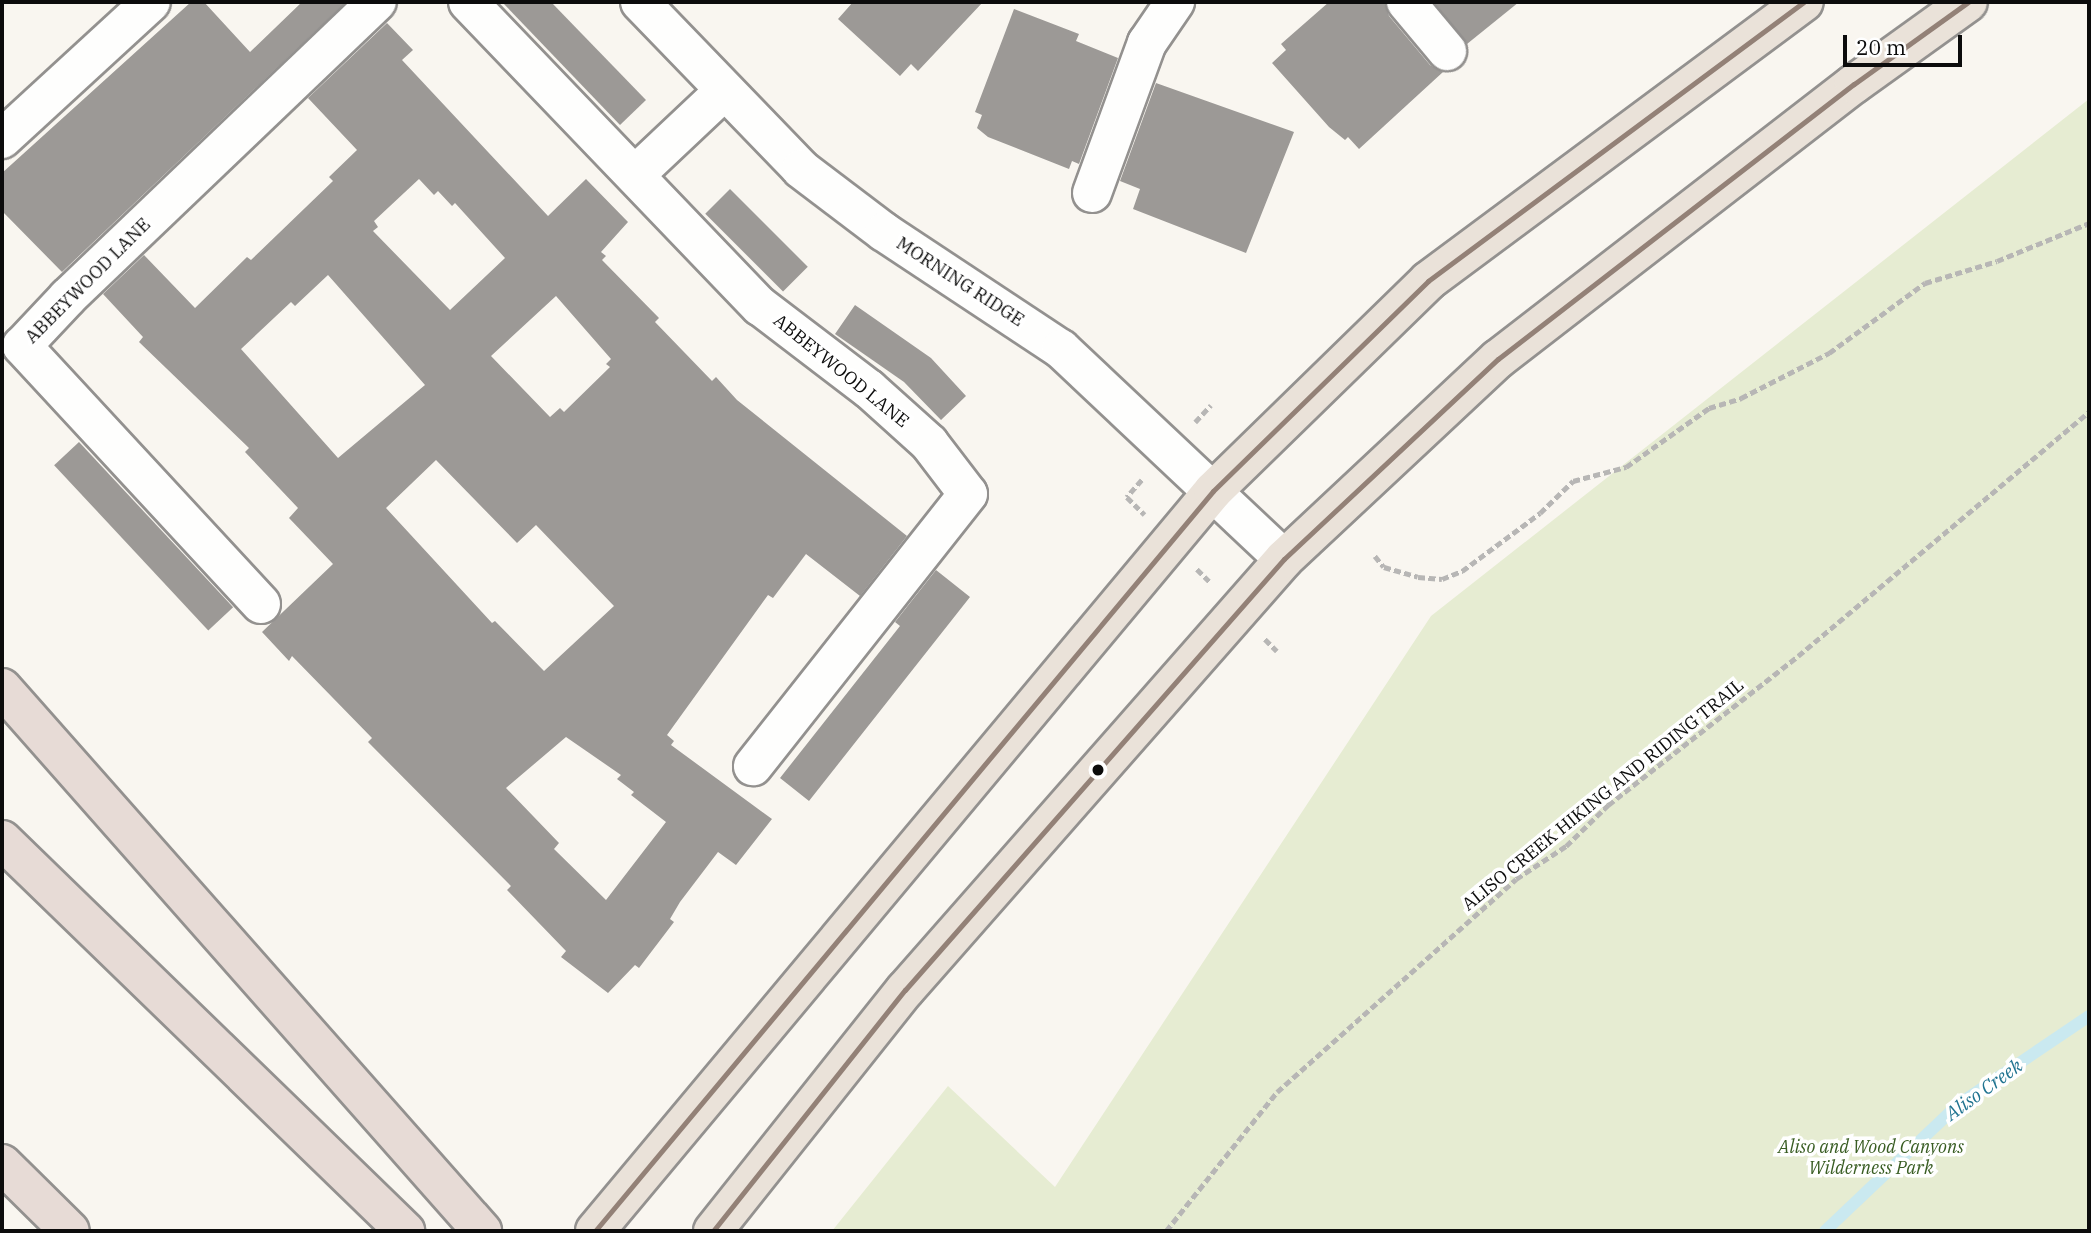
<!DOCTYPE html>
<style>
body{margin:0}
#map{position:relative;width:2091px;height:1233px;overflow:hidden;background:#f9f6f0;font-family:"IBM Plex Serif",serif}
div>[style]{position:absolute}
.green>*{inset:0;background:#e6ecd2}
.stream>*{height:12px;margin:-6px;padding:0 6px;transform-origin:6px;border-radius:6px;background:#cae9f0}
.building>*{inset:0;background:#9c9996;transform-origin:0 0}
.path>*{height:4.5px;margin-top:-2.25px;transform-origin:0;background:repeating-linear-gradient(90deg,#b7b6b5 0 7px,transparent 0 10.5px)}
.roads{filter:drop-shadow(2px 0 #93918f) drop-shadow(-2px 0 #93918f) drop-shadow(0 2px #93918f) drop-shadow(0 -2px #93918f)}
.minor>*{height:38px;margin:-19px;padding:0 19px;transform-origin:19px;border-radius:19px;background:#fefefd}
.major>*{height:38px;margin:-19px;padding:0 19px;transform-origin:19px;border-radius:19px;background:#eae2d9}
.highway>*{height:38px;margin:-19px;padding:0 19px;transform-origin:19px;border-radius:19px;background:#e7dbd6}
.bus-1>*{height:5px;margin:-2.5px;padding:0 2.5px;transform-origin:2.5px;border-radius:2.5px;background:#938177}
.dots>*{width:19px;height:19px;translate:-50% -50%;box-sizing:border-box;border:4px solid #fff;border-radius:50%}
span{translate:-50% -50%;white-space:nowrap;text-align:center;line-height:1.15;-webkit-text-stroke:7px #fff;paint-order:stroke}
.street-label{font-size:18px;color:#0c0c0c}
.park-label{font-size:18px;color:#395d23;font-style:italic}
.water-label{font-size:19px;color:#217491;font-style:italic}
.frame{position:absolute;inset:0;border:4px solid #0c0c0c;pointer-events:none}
.scale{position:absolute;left:1843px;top:35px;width:119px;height:32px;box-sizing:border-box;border:4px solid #0c0c0c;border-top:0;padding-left:9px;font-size:21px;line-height:24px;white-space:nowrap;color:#0c0c0c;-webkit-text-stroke:5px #fff;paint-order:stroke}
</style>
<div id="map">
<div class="green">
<i style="clip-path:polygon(2089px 99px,2089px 1231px,832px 1231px,948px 1086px,1055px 1187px,1431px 616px)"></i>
</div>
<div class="stream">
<i style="left:1825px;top:1231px;width:185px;rotate:-43.5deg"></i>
<i style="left:1959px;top:1104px;width:157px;rotate:-34.1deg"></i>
</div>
<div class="building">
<i style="clip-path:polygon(191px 2px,204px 2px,250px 52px,302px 2px,346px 2px,62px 272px,2px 211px,2px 173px)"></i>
<i style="clip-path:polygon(502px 2px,551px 2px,646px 100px,620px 125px)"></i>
<i style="clip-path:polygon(853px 2px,983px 2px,918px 71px,911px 64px,900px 76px,838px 19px)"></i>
<i style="clip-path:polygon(1329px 2px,1385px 2px,1389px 16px,1430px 65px,1443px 72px,1359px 149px,1348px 137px,1345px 140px,1329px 127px,1272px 63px,1286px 50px,1281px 44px)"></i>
<i style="clip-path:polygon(1434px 2px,1519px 2px,1467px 44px)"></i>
<i style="clip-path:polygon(1014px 9px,1079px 34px,1076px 41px,1118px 58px,1079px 164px,1072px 161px,1069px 169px,988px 137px,977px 128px,982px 115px,975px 112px)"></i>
<i style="clip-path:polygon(evenodd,387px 23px,413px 50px,402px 60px,548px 216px,586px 179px,628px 222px,601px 252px,606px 256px,602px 260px,659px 318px,655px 322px,712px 381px,716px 377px,737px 400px,907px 536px,860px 596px,806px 554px,773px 598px,768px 595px,667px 735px,674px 741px,671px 745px,772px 819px,736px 865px,718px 852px,680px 902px,670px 919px,674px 922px,639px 968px,635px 965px,608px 993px,561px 957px,566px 951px,507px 890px,511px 886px,368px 742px,372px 738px,292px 656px,289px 661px,262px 632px,333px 564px,289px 518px,298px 508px,245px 452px,249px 448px,139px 342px,143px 337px,103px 294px,144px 255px,195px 308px,247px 257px,251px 260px,333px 181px,329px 177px,357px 150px,308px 98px,387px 23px,419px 179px,434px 195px,438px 191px,452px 206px,455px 203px,505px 258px,450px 310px,373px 231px,378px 227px,374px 221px,419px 179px,387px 23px,328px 275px,425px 385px,338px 458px,241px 349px,291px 302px,295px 306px,328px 275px,387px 23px,556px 296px,611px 359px,606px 364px,610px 367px,564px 412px,560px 408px,550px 417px,491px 356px,556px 296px,387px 23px,436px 460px,517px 543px,536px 525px,614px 606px,544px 671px,495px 621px,492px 623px,386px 508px,436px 460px,387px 23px,566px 737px,621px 775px,617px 779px,634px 792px,631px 795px,666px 822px,606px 900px,554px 849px,559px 843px,506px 788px,566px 737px)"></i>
<i style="clip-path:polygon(1156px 83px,1294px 132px,1246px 253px,1133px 209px,1140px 189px,1120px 181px)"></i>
<i style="left:730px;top:189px;width:110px;height:35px;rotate:45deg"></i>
<i style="clip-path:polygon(855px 305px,931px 358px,966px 396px,941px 420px,904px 382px,835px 334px)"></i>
<i style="left:79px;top:442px;width:226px;height:34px;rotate:47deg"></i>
<i style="clip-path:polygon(936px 570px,970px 597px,809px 801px,780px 778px,900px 626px,895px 622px)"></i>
</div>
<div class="path">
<i style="left:1195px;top:422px;width:23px;rotate:-47deg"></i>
<i style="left:1142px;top:480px;width:23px;rotate:131deg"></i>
<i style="left:1127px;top:497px;width:25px;rotate:45deg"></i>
<i style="left:1375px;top:556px;width:14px;rotate:51deg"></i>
<i style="left:1384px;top:567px;width:35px;rotate:16deg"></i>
<i style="left:1418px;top:577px;width:24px;rotate:5deg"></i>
<i style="left:1442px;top:579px;width:22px;rotate:-22deg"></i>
<i style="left:1462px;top:571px;width:97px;rotate:-36.6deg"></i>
<i style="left:1540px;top:513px;width:46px;rotate:-44.1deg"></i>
<i style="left:1573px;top:481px;width:55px;rotate:-14.8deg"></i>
<i style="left:1626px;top:467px;width:102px;rotate:-35.4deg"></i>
<i style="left:1709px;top:408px;width:34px;rotate:-17deg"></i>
<i style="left:1741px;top:398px;width:99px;rotate:-27.1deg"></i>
<i style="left:1829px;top:353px;width:119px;rotate:-36.1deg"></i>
<i style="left:1925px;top:283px;width:75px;rotate:-17deg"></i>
<i style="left:1997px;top:261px;width:100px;rotate:-22.4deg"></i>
<i style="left:1197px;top:569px;width:20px;rotate:45deg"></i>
<i style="left:1265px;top:639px;width:17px;rotate:45deg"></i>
<i style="left:1166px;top:1231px;width:178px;rotate:-51.4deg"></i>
<i style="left:1277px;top:1092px;width:320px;rotate:-41.7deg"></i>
<i style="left:1516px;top:879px;width:60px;rotate:-33.4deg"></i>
<i style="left:1566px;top:846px;width:59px;rotate:-44.3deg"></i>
<i style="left:1608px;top:805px;width:241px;rotate:-38.1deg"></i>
<i style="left:1798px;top:656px;width:380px;rotate:-40deg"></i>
</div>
<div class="roads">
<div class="minor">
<i style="left:468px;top:2px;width:422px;rotate:46.2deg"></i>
<i style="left:760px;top:306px;width:137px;rotate:37.3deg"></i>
<i style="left:869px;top:389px;width:81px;rotate:42deg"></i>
<i style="left:929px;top:443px;width:64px;rotate:52.6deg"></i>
<i style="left:968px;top:494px;width:347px;rotate:128.3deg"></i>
<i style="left:640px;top:2px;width:232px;rotate:46deg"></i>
<i style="left:801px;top:169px;width:104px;rotate:37.2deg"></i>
<i style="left:884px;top:232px;width:212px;rotate:33.5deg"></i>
<i style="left:1061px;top:349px;width:306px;rotate:43.3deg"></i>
<i style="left:1406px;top:2px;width:64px;rotate:50.1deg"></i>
<i style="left:2px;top:139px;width:202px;rotate:-42.6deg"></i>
<i style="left:636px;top:174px;width:121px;rotate:-43.3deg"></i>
<i style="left:1092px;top:193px;width:160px;rotate:-69.9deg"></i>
<i style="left:1147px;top:43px;width:50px;rotate:-55.7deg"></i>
<i style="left:261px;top:604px;width:352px;rotate:-132.8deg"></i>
<i style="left:22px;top:346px;width:67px;rotate:-46.8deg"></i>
<i style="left:68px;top:297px;width:427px;rotate:-43.7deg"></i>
</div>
<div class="major">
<i style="left:595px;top:1231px;width:964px;rotate:-50.13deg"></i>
<i style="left:1213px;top:491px;width:301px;rotate:-44.3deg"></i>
<i style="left:1428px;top:281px;width:468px;rotate:-36.6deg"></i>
<i style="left:713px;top:1231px;width:308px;rotate:-51.5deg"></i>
<i style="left:905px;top:990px;width:574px;rotate:-48.67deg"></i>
<i style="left:1284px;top:559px;width:293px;rotate:-43.1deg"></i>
<i style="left:1498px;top:359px;width:450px;rotate:-37.7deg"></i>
<i style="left:1854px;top:84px;width:140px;rotate:-35.7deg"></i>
</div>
<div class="highway">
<i style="left:2px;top:688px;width:725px;rotate:48.52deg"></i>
<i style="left:2px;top:840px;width:562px;rotate:44.13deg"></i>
<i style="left:2px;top:1164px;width:95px;rotate:44.6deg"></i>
</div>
</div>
<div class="bus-1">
<i style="left:595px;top:1231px;width:964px;rotate:-50.13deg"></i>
<i style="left:1213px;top:491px;width:301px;rotate:-44.3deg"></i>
<i style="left:1428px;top:281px;width:468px;rotate:-36.6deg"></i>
<i style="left:713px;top:1231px;width:308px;rotate:-51.5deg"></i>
<i style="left:905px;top:990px;width:574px;rotate:-48.67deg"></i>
<i style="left:1284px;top:559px;width:293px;rotate:-43.1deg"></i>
<i style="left:1498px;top:359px;width:450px;rotate:-37.7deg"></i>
<i style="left:1854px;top:84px;width:140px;rotate:-35.7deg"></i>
</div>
<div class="dots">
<i style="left:1098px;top:770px;background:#0c0c0c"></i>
</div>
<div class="street-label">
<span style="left:88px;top:281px;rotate:-45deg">ABBEYWOOD LANE</span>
<span style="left:960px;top:282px;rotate:33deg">MORNING RIDGE</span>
<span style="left:841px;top:371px;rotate:39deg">ABBEYWOOD LANE</span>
<span style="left:1603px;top:795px;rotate:-39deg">ALISO CREEK HIKING AND RIDING TRAIL</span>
</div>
<div class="park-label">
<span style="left:1871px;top:1158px">Aliso and Wood Canyons<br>Wilderness Park</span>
</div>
<div class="water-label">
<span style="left:1984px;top:1090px;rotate:-36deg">Aliso Creek</span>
</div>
<div class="frame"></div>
<div class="scale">20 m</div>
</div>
